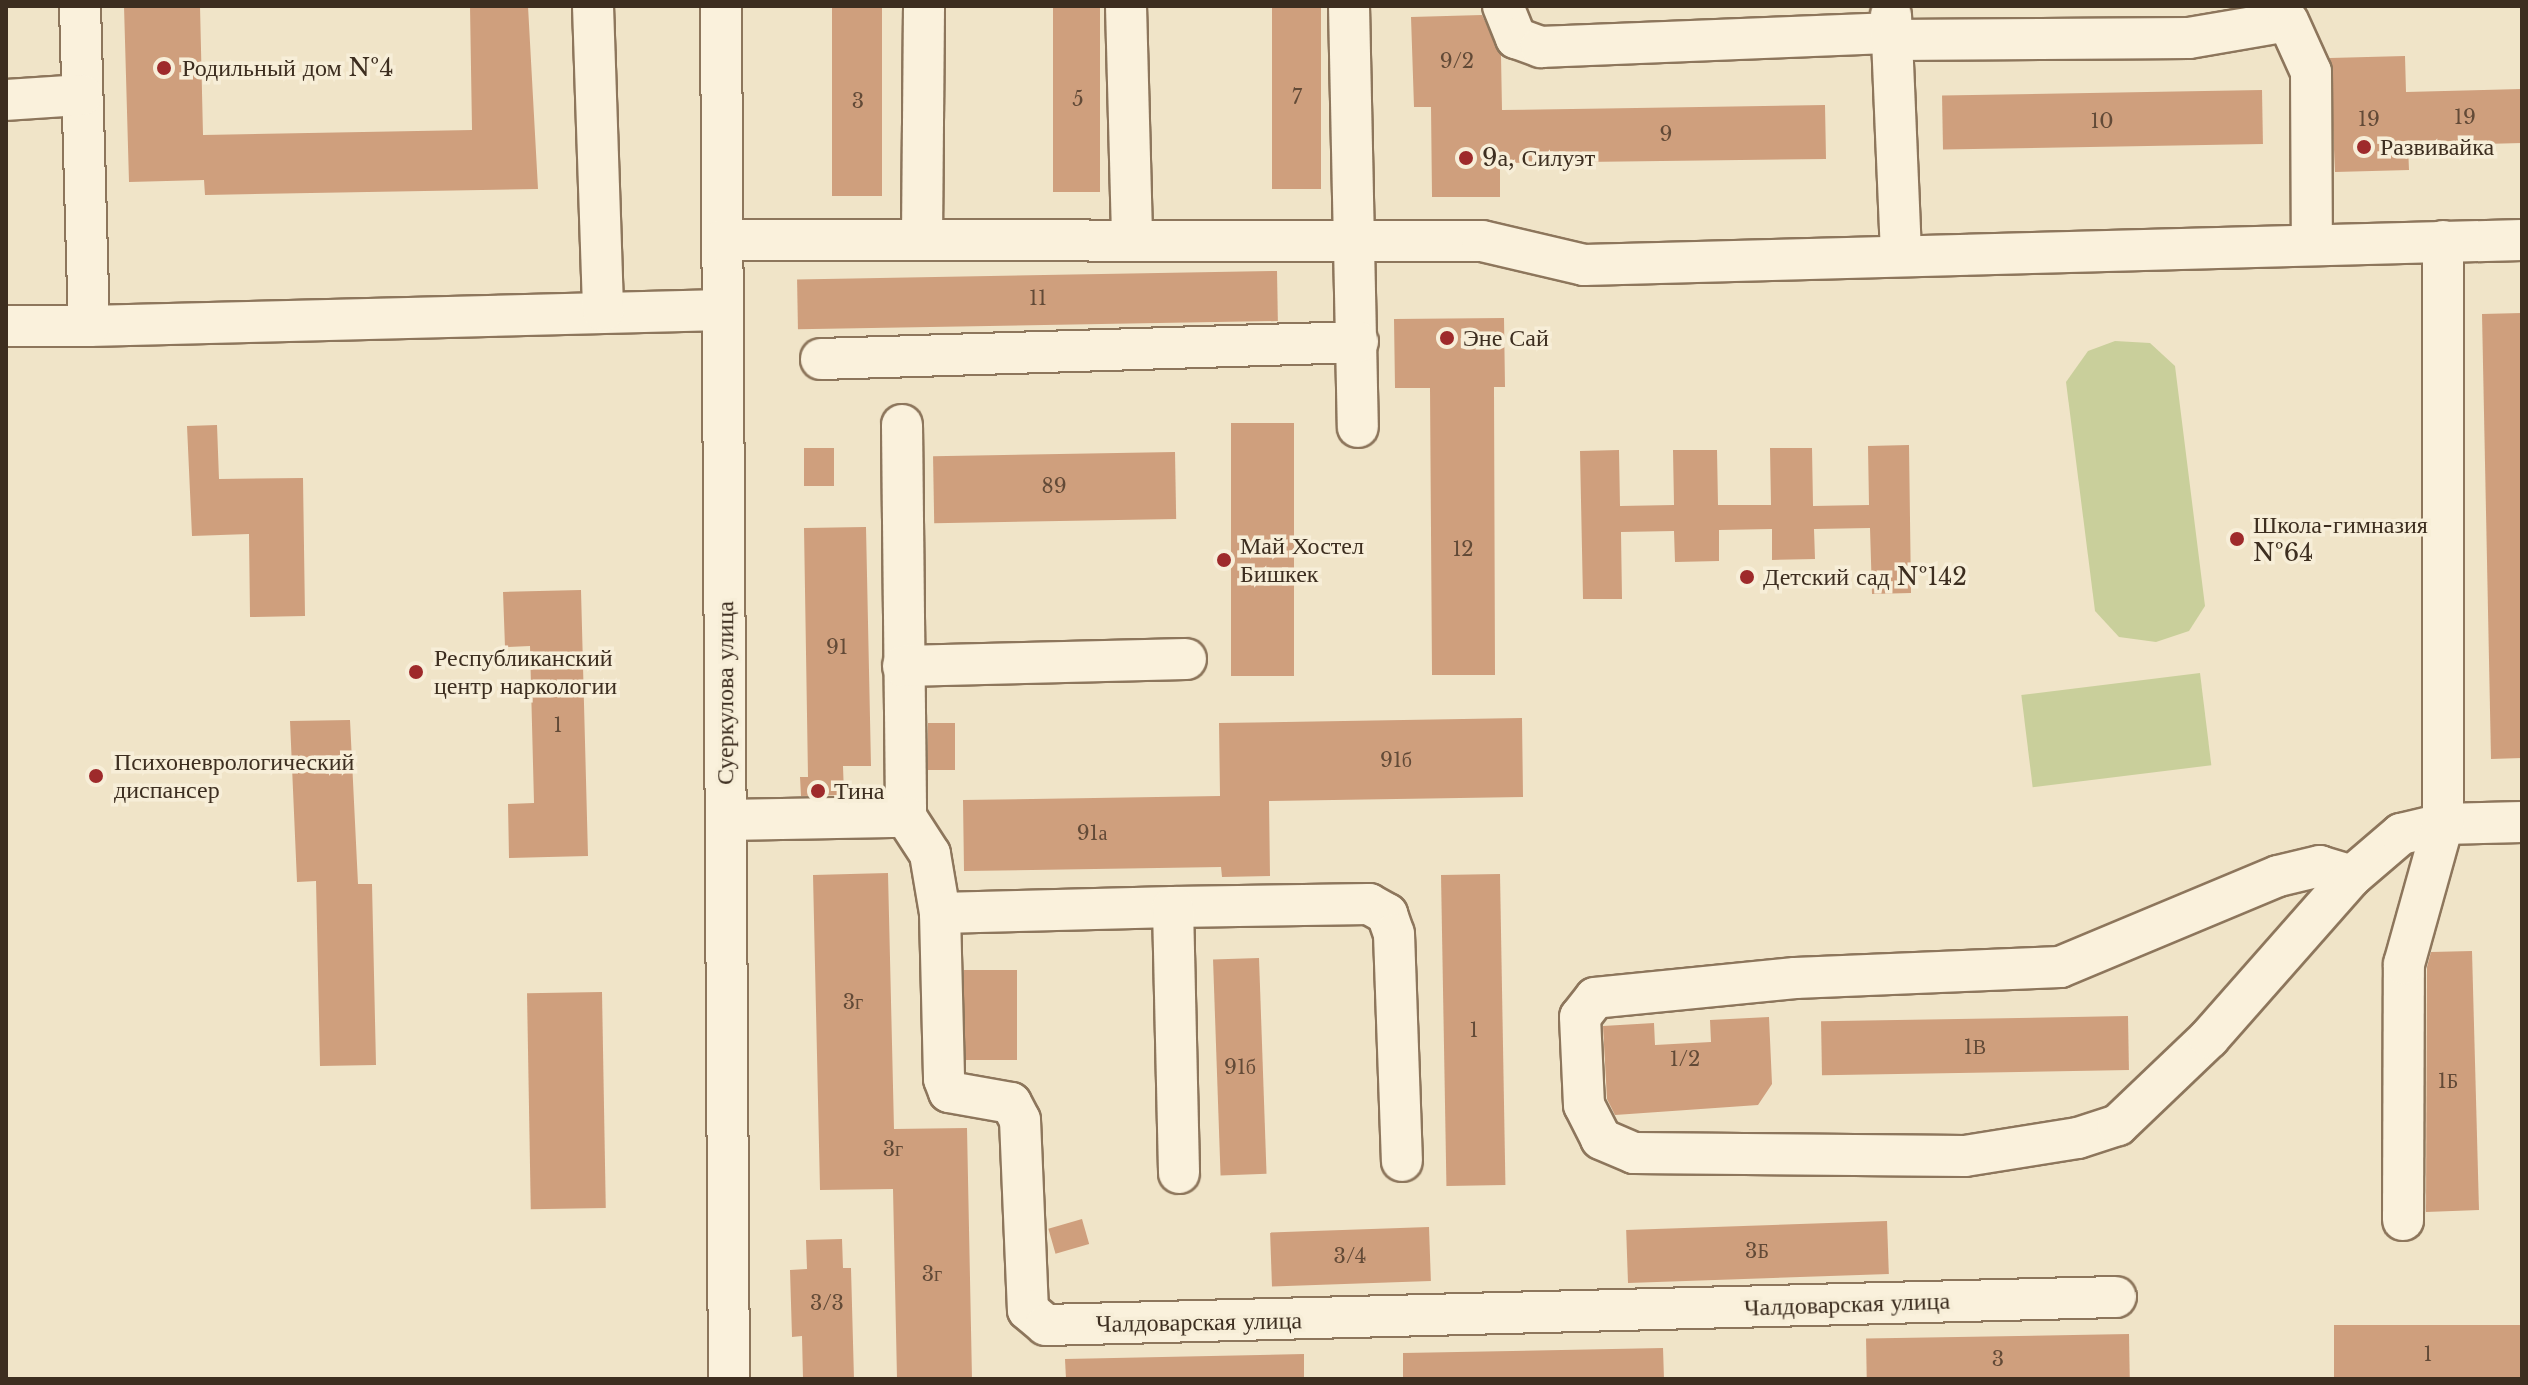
<!DOCTYPE html>
<meta charset="utf-8">
<style>
body{margin:0}
#map{position:relative;width:2528px;height:1385px;overflow:hidden;background:#f0e4c8;font-family:"Libre Baskerville",serif}
div>[style]{position:absolute}
.green>*{inset:0;background:#c9cf9b;transform-origin:0 0}
.building>*{inset:0;background:#cf9f7d;transform-origin:0 0}
.roads{filter:drop-shadow(2px 0 #8d765c) drop-shadow(-2px 0 #8d765c) drop-shadow(0 2px #8d765c) drop-shadow(0 -2px #8d765c)}
.minor>*{height:40px;margin:-20px;padding:0 20px;transform-origin:20px;border-radius:20px;background:#faf1dc}
.dots>*{width:22px;height:22px;translate:-50% -50%;box-sizing:border-box;border:4px solid #f7eed8;border-radius:50%}
span{translate:-50% -50%;white-space:nowrap;text-align:center;line-height:1.15;-webkit-text-stroke:7px #f7eed8;paint-order:stroke}
.number-label{font-size:20px;color:#624a37}
.number-label span{-webkit-text-stroke-width:0}
.poi-label{font-size:24px;color:#3d2e20}
.left{translate:0 -50%;text-align:left}
.street-label{font-size:24px;color:#3d2e20}
.frame{position:absolute;inset:0;border:8px solid #3d2e20;pointer-events:none}
</style>
<div id="map">
<div class="green">
<i style="clip-path:polygon(2115px 341px,2150px 343px,2175px 366px,2205px 606px,2189px 631px,2156px 642px,2119px 637px,2095px 611px,2066px 382px,2088px 351px)"></i>
<i style="left:2200px;top:673px;width:93px;height:180px;rotate:83deg"></i>
</div>
<div class="building">
<i style="clip-path:polygon(124px 6px,200px 6px,203px 135px,472px 130px,470px 6px,528px 6px,538px 189px,205px 195px,204px 180px,129px 182px)"></i>
<i style="left:832px;top:6px;width:50px;height:190px"></i>
<i style="left:1053px;top:6px;width:47px;height:186px"></i>
<i style="left:1272px;top:6px;width:49px;height:183px"></i>
<i style="clip-path:polygon(1482px 15px,1501px 55px,1502px 110px,1825px 105px,1826px 159px,1500px 163px,1500px 197px,1432px 197px,1431px 107px,1414px 107px,1411px 17px)"></i>
<i style="clip-path:polygon(2405px 56px,2406px 92px,2522px 89px,2522px 143px,2408px 146px,2409px 170px,2335px 172px,2330px 58px)"></i>
<i style="left:2262px;top:90px;width:54px;height:320px;rotate:89deg"></i>
<i style="left:1277px;top:271px;width:50px;height:480px;rotate:89deg"></i>
<i style="clip-path:polygon(2522px 313px,2522px 758px,2491px 759px,2482px 314px)"></i>
<i style="clip-path:polygon(1504px 318px,1505px 387px,1494px 387px,1495px 675px,1432px 675px,1430px 388px,1395px 388px,1394px 319px)"></i>
<i style="left:1294px;top:423px;width:253px;height:63px;rotate:90deg"></i>
<i style="clip-path:polygon(217px 425px,219px 479px,303px 478px,305px 616px,250px 617px,249px 534px,192px 536px,187px 426px)"></i>
<i style="clip-path:polygon(1909px 445px,1911px 593px,1872px 594px,1870px 528px,1814px 529px,1815px 559px,1772px 560px,1772px 529px,1719px 530px,1719px 561px,1675px 562px,1674px 531px,1621px 532px,1622px 599px,1583px 599px,1580px 451px,1619px 450px,1620px 506px,1674px 505px,1673px 450px,1717px 450px,1718px 505px,1771px 505px,1770px 448px,1812px 448px,1813px 506px,1869px 505px,1868px 446px)"></i>
<i style="left:804px;top:448px;width:30px;height:38px"></i>
<i style="left:1175px;top:452px;width:67px;height:242px;rotate:89deg"></i>
<i style="clip-path:polygon(866px 527px,871px 766px,843px 766px,844px 795px,801px 796px,800px 777px,808px 777px,804px 528px)"></i>
<i style="clip-path:polygon(581px 590px,588px 856px,509px 858px,508px 804px,534px 803px,530px 646px,505px 647px,503px 592px)"></i>
<i style="clip-path:polygon(1522px 718px,1523px 797px,1269px 801px,1270px 876px,1222px 877px,1221px 867px,964px 871px,963px 800px,1220px 796px,1219px 723px)"></i>
<i style="clip-path:polygon(350px 720px,358px 884px,372px 884px,376px 1065px,320px 1066px,316px 881px,297px 882px,290px 721px)"></i>
<i style="left:928px;top:723px;width:27px;height:47px"></i>
<i style="clip-path:polygon(888px 873px,894px 1129px,967px 1128px,972px 1379px,897px 1379px,893px 1189px,820px 1190px,813px 875px)"></i>
<i style="left:1500px;top:874px;width:311px;height:59px;rotate:89deg"></i>
<i style="clip-path:polygon(2472px 951px,2479px 1210px,2426px 1212px,2427px 967px,2431px 952px)"></i>
<i style="left:1259px;top:958px;width:216px;height:46px;rotate:88deg"></i>
<i style="left:964px;top:970px;width:53px;height:90px"></i>
<i style="left:602px;top:992px;width:216px;height:75px;rotate:89deg"></i>
<i style="left:2128px;top:1016px;width:54px;height:307px;rotate:89deg"></i>
<i style="clip-path:polygon(1769px 1017px,1772px 1084px,1758px 1105px,1615px 1115px,1607px 1099px,1603px 1026px,1654px 1023px,1655px 1045px,1711px 1042px,1710px 1020px)"></i>
<i style="left:1082px;top:1219px;width:26px;height:35px;rotate:74deg"></i>
<i style="left:1887px;top:1221px;width:53px;height:261px;rotate:88deg"></i>
<i style="left:1429px;top:1227px;width:54px;height:159px;rotate:88deg"></i>
<i style="clip-path:polygon(842px 1239px,843px 1268px,851px 1268px,854px 1379px,803px 1379px,802px 1336px,792px 1337px,790px 1270px,807px 1269px,806px 1240px)"></i>
<i style="left:2522px;top:1325px;width:54px;height:188px;rotate:90deg"></i>
<i style="left:2129px;top:1334px;width:45px;height:263px;rotate:89deg"></i>
<i style="clip-path:polygon(1663px 1348px,1664px 1379px,1403px 1379px,1403px 1353px)"></i>
<i style="clip-path:polygon(1304px 1354px,1304px 1379px,1066px 1379px,1065px 1359px)"></i>
</div>
<div class="roads">
<div class="minor">
<i style="left:80px;top:6px;width:320px;rotate:88.4deg"></i>
<i style="left:89px;top:326px;width:634px;rotate:-1.45deg"></i>
<i style="left:593px;top:6px;width:305px;rotate:88.1deg"></i>
<i style="left:721px;top:6px;width:1373px;rotate:89.67deg"></i>
<i style="left:1126px;top:6px;width:232px;rotate:88.5deg"></i>
<i style="left:1349px;top:6px;width:421px;rotate:88.8deg"></i>
<i style="left:1503px;top:6px;width:35px;rotate:68deg"></i>
<i style="left:1516px;top:38px;width:27px;rotate:20deg"></i>
<i style="left:1541px;top:47px;width:351px;rotate:-2.3deg"></i>
<i style="left:1891px;top:15px;width:240px;rotate:87.6deg"></i>
<i style="left:1892px;top:40px;width:297px;rotate:-0.4deg"></i>
<i style="left:2189px;top:38px;width:100px;rotate:-9.7deg"></i>
<i style="left:2288px;top:21px;width:56px;rotate:65.7deg"></i>
<i style="left:2311px;top:72px;width:172px;rotate:89.7deg"></i>
<i style="left:6px;top:100px;width:76px;rotate:-3.8deg"></i>
<i style="left:922px;top:237px;width:231px;rotate:-89.5deg"></i>
<i style="left:723px;top:240px;width:759px;rotate:0.08deg"></i>
<i style="left:1482px;top:241px;width:105px;rotate:13.2deg"></i>
<i style="left:1584px;top:265px;width:938px;rotate:-1.53deg"></i>
<i style="left:6px;top:326px;width:83px"></i>
<i style="left:821px;top:359px;width:537px;rotate:-1.81deg"></i>
<i style="left:902px;top:425px;width:392px;rotate:89.4deg"></i>
<i style="left:903px;top:666px;width:283px;rotate:-1.4deg"></i>
<i style="left:726px;top:820px;width:180px;rotate:-1deg"></i>
<i style="left:906px;top:817px;width:44px;rotate:57deg"></i>
<i style="left:930px;top:854px;width:60px;rotate:80.4deg"></i>
<i style="left:940px;top:913px;width:166px;rotate:88.6deg"></i>
<i style="left:944px;top:1079px;width:14px;rotate:69deg"></i>
<i style="left:949px;top:1092px;width:63px;rotate:10.1deg"></i>
<i style="left:1011px;top:1103px;width:19px;rotate:62deg"></i>
<i style="left:1020px;top:1120px;width:190px;rotate:87.6deg"></i>
<i style="left:1028px;top:1310px;width:23px;rotate:40deg"></i>
<i style="left:1046px;top:1325px;width:1070px;rotate:-1.5deg"></i>
<i style="left:2352px;top:876px;width:34px;rotate:-163deg"></i>
<i style="left:2320px;top:866px;width:43px;rotate:166.6deg"></i>
<i style="left:2278px;top:876px;width:236px;rotate:157.3deg"></i>
<i style="left:2060px;top:967px;width:265px;rotate:177.6deg"></i>
<i style="left:1795px;top:978px;width:201px;rotate:174.3deg"></i>
<i style="left:1595px;top:998px;width:24px;rotate:128deg"></i>
<i style="left:1580px;top:1017px;width:88px;rotate:87.4deg"></i>
<i style="left:1584px;top:1105px;width:38px;rotate:63deg"></i>
<i style="left:1601px;top:1139px;width:36px;rotate:23deg"></i>
<i style="left:1634px;top:1153px;width:331px;rotate:0.5deg"></i>
<i style="left:1965px;top:1156px;width:114px;rotate:-9.1deg"></i>
<i style="left:2078px;top:1138px;width:42px;rotate:-18deg"></i>
<i style="left:2118px;top:1125px;width:126px;rotate:-43.7deg"></i>
<i style="left:2209px;top:1038px;width:216px;rotate:-48.6deg"></i>
<i style="left:2352px;top:876px;width:65px;rotate:-40.6deg"></i>
<i style="left:2401px;top:834px;width:43px;rotate:-13.4deg"></i>
<i style="left:2443px;top:824px;width:79px;rotate:-1.5deg"></i>
<i style="left:1173px;top:907px;width:196px;rotate:-0.9deg"></i>
<i style="left:1369px;top:904px;width:21px;rotate:29deg"></i>
<i style="left:1387px;top:914px;width:21px;rotate:71deg"></i>
<i style="left:1394px;top:934px;width:227px;rotate:88deg"></i>
<i style="left:940px;top:913px;width:233px;rotate:-1.5deg"></i>
<i style="left:1173px;top:907px;width:266px;rotate:88.7deg"></i>
<i style="left:2403px;top:1220px;width:256px;rotate:-89.8deg"></i>
<i style="left:2404px;top:964px;width:145px;rotate:-74.4deg"></i>
<i style="left:2443px;top:824px;width:583px;rotate:-90deg"></i>
</div>
</div>
<div class="dots">
<i style="left:164px;top:68px;background:#9e2a2b"></i>
<i style="left:2364px;top:147px;background:#9e2a2b"></i>
<i style="left:1466px;top:158px;background:#9e2a2b"></i>
<i style="left:1447px;top:338px;background:#9e2a2b"></i>
<i style="left:2237px;top:539px;background:#9e2a2b"></i>
<i style="left:1224px;top:560px;background:#9e2a2b"></i>
<i style="left:1747px;top:577px;background:#9e2a2b"></i>
<i style="left:416px;top:672px;background:#9e2a2b"></i>
<i style="left:96px;top:776px;background:#9e2a2b"></i>
<i style="left:818px;top:791px;background:#9e2a2b"></i>
</div>
<div class="number-label">
<span style="left:1457px;top:61px">9/2</span>
<span style="left:1297px;top:97px">7</span>
<span style="left:1078px;top:99px">5</span>
<span style="left:858px;top:101px">3</span>
<span style="left:2465px;top:117px">19</span>
<span style="left:2369px;top:119px">19</span>
<span style="left:2102px;top:121px">10</span>
<span style="left:1666px;top:134px">9</span>
<span style="left:1038px;top:298px">11</span>
<span style="left:1054px;top:486px">89</span>
<span style="left:1463px;top:549px">12</span>
<span style="left:837px;top:647px">91</span>
<span style="left:558px;top:725px">1</span>
<span style="left:1396px;top:760px">91б</span>
<span style="left:1092px;top:833px">91а</span>
<span style="left:853px;top:1002px">3г</span>
<span style="left:1474px;top:1030px">1</span>
<span style="left:1975px;top:1047px">1В</span>
<span style="left:1685px;top:1059px">1/2</span>
<span style="left:1240px;top:1067px">91б</span>
<span style="left:2448px;top:1081px">1Б</span>
<span style="left:893px;top:1149px">3г</span>
<span style="left:1757px;top:1251px">3Б</span>
<span style="left:1350px;top:1256px">3/4</span>
<span style="left:932px;top:1274px">3г</span>
<span style="left:827px;top:1303px">3/3</span>
<span style="left:2428px;top:1354px">1</span>
<span style="left:1998px;top:1359px">3</span>
</div>
<div class="poi-label">
<span class="left" style="left:182px;top:68px">Родильный дом №4</span>
<span class="left" style="left:2380px;top:147px">Развивайка</span>
<span class="left" style="left:1482px;top:158px">9а, Силуэт</span>
<span class="left" style="left:1463px;top:338px">Эне Сай</span>
<span class="left" style="left:2253px;top:539px">Школа-гимназия<br>№64</span>
<span class="left" style="left:1240px;top:560px">Май Хостел<br>Бишкек</span>
<span class="left" style="left:1763px;top:577px">Детский сад №142</span>
<span class="left" style="left:434px;top:672px">Республиканский<br>центр наркологии</span>
<span class="left" style="left:114px;top:776px">Психоневрологический<br>диспансер</span>
<span class="left" style="left:834px;top:791px">Тина</span>
</div>
<div class="street-label">
<span style="left:725px;top:693px;rotate:-90deg">Суеркулова улица</span>
<span style="left:1847px;top:1304px;rotate:-2deg">Чалдоварская улица</span>
<span style="left:1199px;top:1322px;rotate:-1deg">Чалдоварская улица</span>
</div>
<div class="frame"></div>
</div>
